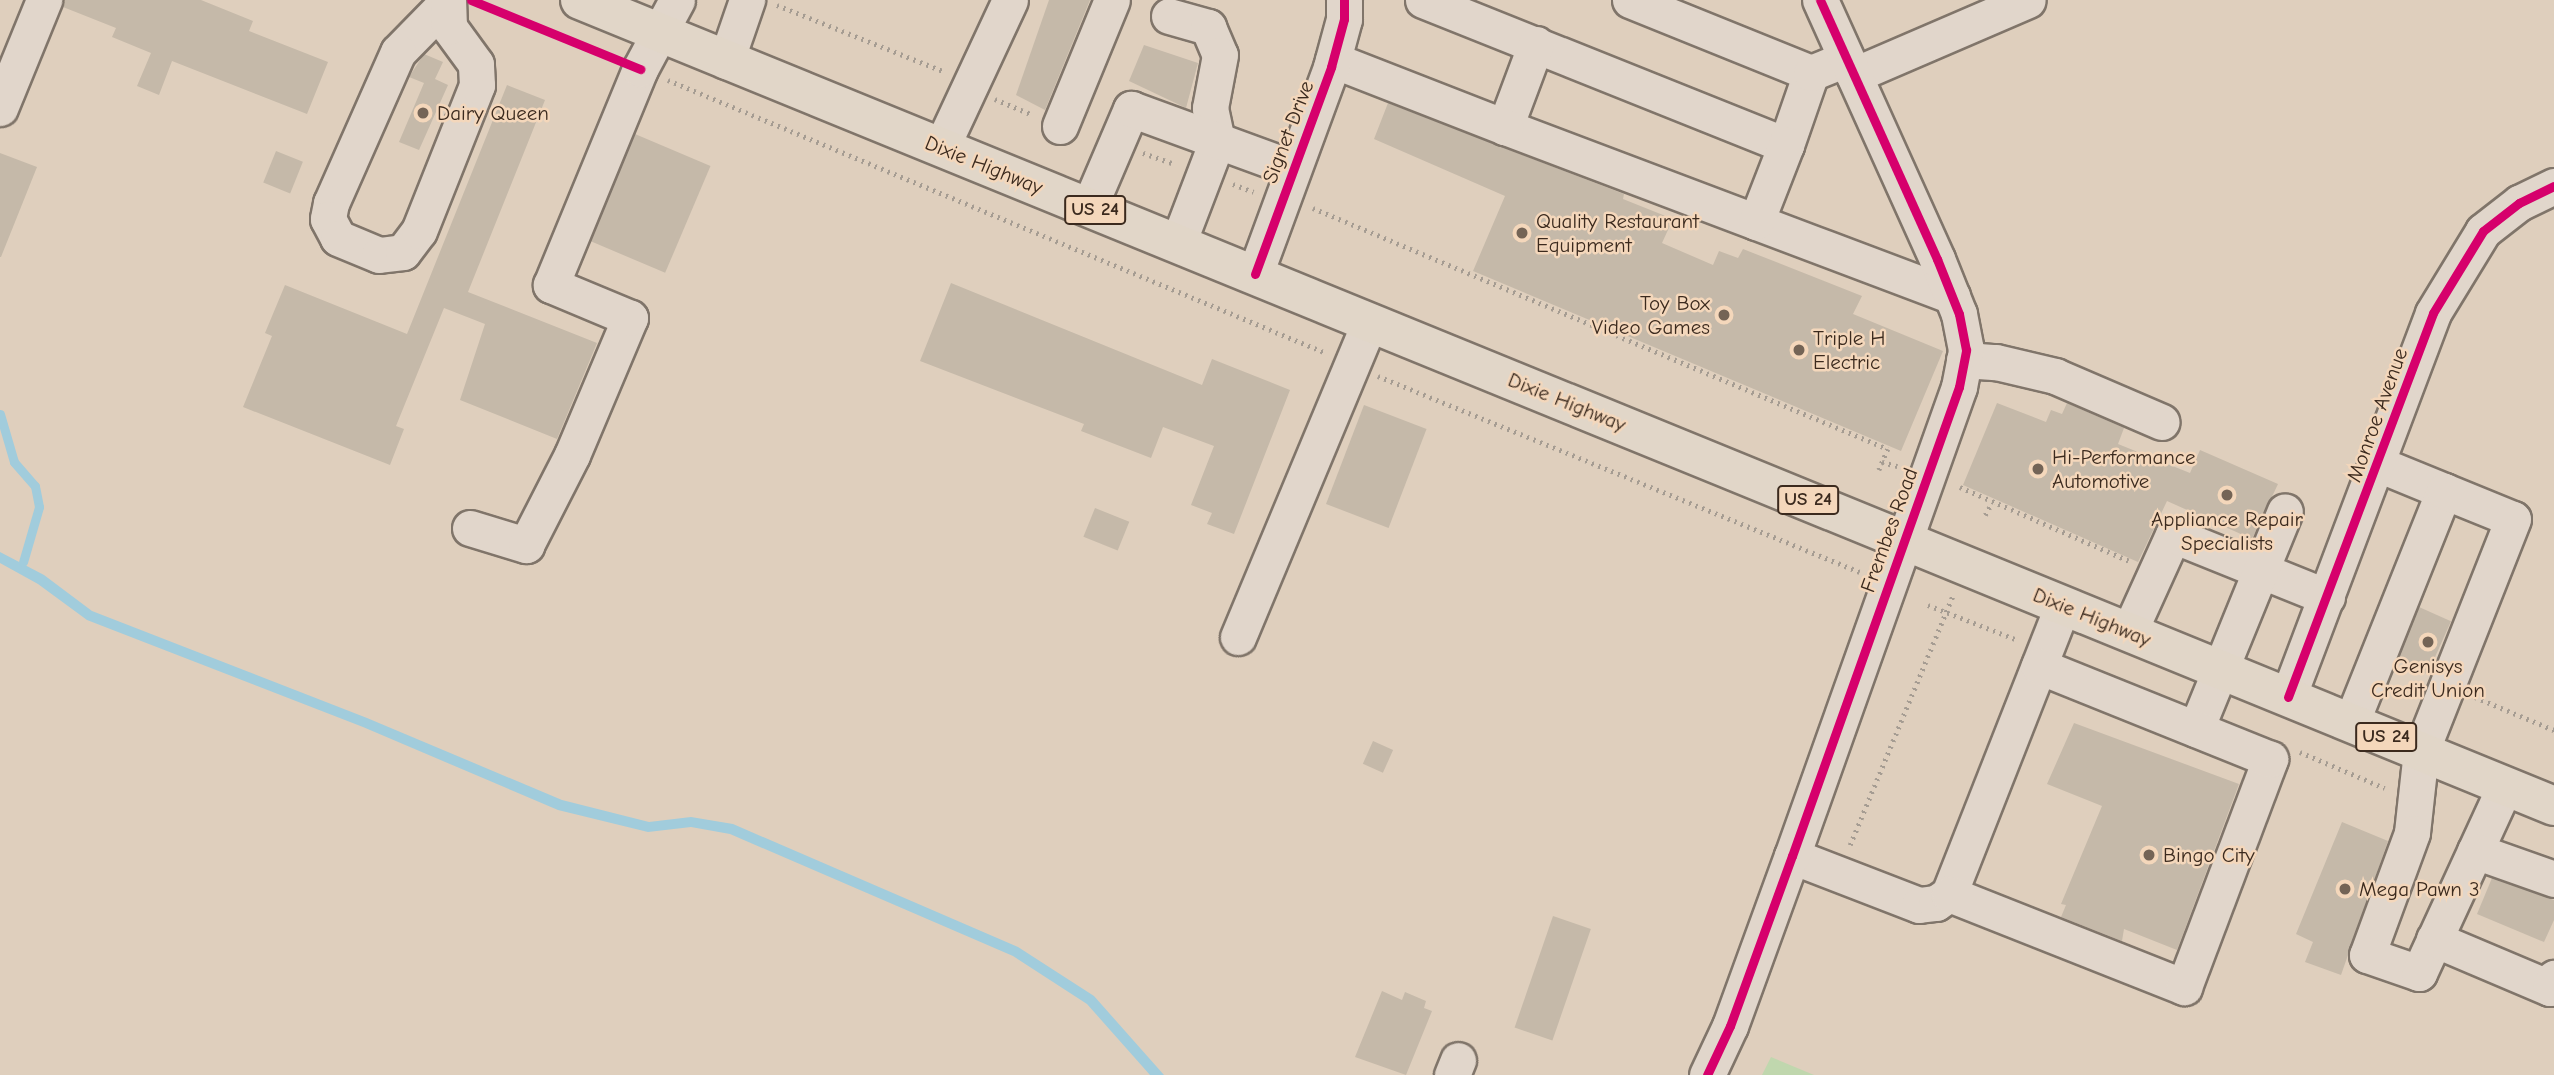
<!DOCTYPE html>
<style>
body{margin:0}
#map{position:relative;width:2554px;height:1075px;overflow:hidden;background:#dfcfbd;font-family:"Comic Neue",sans-serif}
div>[style]{position:absolute}
.green>*{inset:0;background:#c0d7ae}
.water>*{inset:0;background:#a1ccdc}
.stream>*{height:9px;margin:-4.5px;padding:0 4.5px;transform-origin:4.5px;border-radius:4.5px;background:#a1ccdc}
.building>*{inset:0;background:#c5b9a9;transform-origin:0 0}
.path>*{height:4.5px;margin-top:-2.25px;transform-origin:0;background:repeating-linear-gradient(90deg,#a59c92 0 2px,transparent 0 7px)}
.roads{filter:drop-shadow(2px 0 #80756a) drop-shadow(-2px 0 #80756a) drop-shadow(0 2px #80756a) drop-shadow(0 -2px #80756a)}
.minor>*{height:35px;margin:-17.5px;padding:0 17.5px;transform-origin:17.5px;border-radius:17.5px;background:#e1d6cb}
.major>*{height:38px;margin:-19px;padding:0 19px;transform-origin:19px;border-radius:19px;background:#e1d6c8}
.cycleway>*{height:9px;margin:-4.5px;padding:0 4.5px;transform-origin:4.5px;border-radius:4.5px;background:#d6006c}
.dots>*{width:19px;height:19px;translate:-50% -50%;box-sizing:border-box;border:4px solid #f4d7bb;border-radius:50%}
span{translate:-50% -50%;white-space:nowrap;text-align:center;line-height:1.15;-webkit-text-stroke:5px #f4d7bb;paint-order:stroke}
.shield-label span{padding:2px 5px;background:#f4d7bb;border:2px solid;border-radius:5px;-webkit-text-stroke-width:0}
.shield-label{font-size:19px;color:#3b2a1e;font-weight:700}
.poi-label{font-size:21px;color:#3b2a1e}
.left{translate:0 -50%;text-align:left}
.right{translate:-100% -50%;text-align:right}
.street-label{font-size:21px;color:#3b2a1e}
</style>
<div id="map">
<div class="green">
<i style="clip-path:polygon(1771px 1057px,1814px 1075px,1762px 1075px)"></i>
</div>
<div class="water">
<i style="clip-path:polygon(0 552px,44px 575px,92px 611px,367px 718px,562px 800px,649px 822px,691px 817px,733px 824px,1018px 947px,1094px 996px,1164px 1075px,1150px 1075px,1087px 1004px,1013px 956px,730px 834px,691px 827px,648px 832px,558px 810px,363px 727px,87px 620px,38px 584px,0 563px)"></i>
</div>
<div class="stream">
<i style="left:0;top:414px;width:50px;rotate:73.7deg"></i>
<i style="left:14px;top:462px;width:32px;rotate:49deg"></i>
<i style="left:35px;top:486px;width:21px;rotate:79deg"></i>
<i style="left:39px;top:507px;width:57px;rotate:106.2deg"></i>
</div>
<div class="building">
<i style="clip-path:polygon(64px 0,201px 0,253px 21px,249px 31px,328px 62px,307px 114px,172px 61px,159px 95px,137px 86px,151px 53px,112px 37px,116px 28px,63px 7px)"></i>
<i style="clip-path:polygon(1049px 0,1090px 0,1045px 110px,1016px 95px)"></i>
<i style="clip-path:polygon(1144px 45px,1198px 63px,1186px 108px,1129px 81px)"></i>
<i style="clip-path:polygon(424px 54px,443px 62px,435px 79px,448px 85px,419px 150px,399px 142px,424px 83px,409px 77px)"></i>
<i style="clip-path:polygon(507px 85px,545px 100px,468px 292px,597px 343px,557px 439px,460px 400px,485px 324px,444px 308px,396px 426px,404px 429px,390px 465px,243px 407px,272px 336px,265px 333px,285px 285px,407px 334px)"></i>
<i style="clip-path:polygon(1388px 103px,1624px 194px,1623px 199px,1673px 219px,1662px 243px,1713px 265px,1719px 251px,1738px 258px,1743px 249px,1862px 296px,1853px 314px,1943px 351px,1901px 451px,1473px 271px,1505px 196px,1374px 139px)"></i>
<i style="left:635px;top:134px;width:82px;height:116px;rotate:23deg"></i>
<i style="left:276px;top:151px;width:29px;height:34px;rotate:22deg"></i>
<i style="clip-path:polygon(0 153px,37px 167px,1px 257px,0 257px)"></i>
<i style="clip-path:polygon(951px 283px,1202px 385px,1212px 359px,1290px 390px,1234px 534px,1207px 524px,1212px 513px,1191px 505px,1214px 446px,1163px 427px,1151px 458px,1081px 431px,1084px 424px,920px 361px)"></i>
<i style="clip-path:polygon(1997px 403px,2046px 422px,2051px 410px,2062px 414px,2067px 403px,2124px 428px,2118px 444px,2190px 473px,2200px 450px,2278px 484px,2252px 539px,2167px 501px,2138px 562px,1963px 485px)"></i>
<i style="left:1364px;top:405px;width:67px;height:106px;rotate:21deg"></i>
<i style="left:1095px;top:508px;width:37px;height:31px;rotate:22deg"></i>
<i style="left:2419px;top:607px;width:35px;height:58px;rotate:24deg"></i>
<i style="clip-path:polygon(2074px 723px,2239px 784px,2177px 950px,2124px 929px,2122px 941px,2061px 917px,2066px 905px,2061px 904px,2102px 806px,2047px 784px)"></i>
<i style="left:1373px;top:741px;width:22px;height:25px;rotate:24deg"></i>
<i style="clip-path:polygon(2342px 822px,2388px 841px,2341px 975px,2305px 962px,2313px 942px,2296px 934px)"></i>
<i style="clip-path:polygon(2492px 878px,2554px 900px,2554px 920px,2544px 942px,2477px 914px)"></i>
<i style="left:1553px;top:916px;width:40px;height:118px;rotate:19deg"></i>
<i style="clip-path:polygon(1382px 991px,1402px 1000px,1405px 992px,1426px 1001px,1424px 1008px,1432px 1011px,1406px 1075px,1355px 1057px)"></i>
</div>
<div class="path">
<i style="left:777px;top:5px;width:181px;rotate:21.7deg"></i>
<i style="left:668px;top:80px;width:712px;rotate:22.53deg"></i>
<i style="left:995px;top:99px;width:41px;rotate:22.8deg"></i>
<i style="left:1143px;top:153px;width:34px;rotate:19deg"></i>
<i style="left:1233px;top:184px;width:22px;rotate:21deg"></i>
<i style="left:1313px;top:208px;width:623px;rotate:22.74deg"></i>
<i style="left:1888px;top:449px;width:23px;rotate:113deg"></i>
<i style="left:1378px;top:376px;width:520px;rotate:22.13deg"></i>
<i style="left:1882px;top:462px;width:16px;rotate:15deg"></i>
<i style="left:1960px;top:487px;width:184px;rotate:23.6deg"></i>
<i style="left:1985px;top:515px;width:14px;rotate:-60deg"></i>
<i style="left:1928px;top:605px;width:97px;rotate:21.3deg"></i>
<i style="left:2475px;top:697px;width:86px;rotate:22.7deg"></i>
<i style="left:2300px;top:752px;width:92px;rotate:23deg"></i>
<i style="left:1850px;top:845px;width:270px;rotate:-67.6deg"></i>
</div>
<div class="roads">
<div class="minor">
<i style="left:1423px;top:0;width:391px;rotate:21.8deg"></i>
<i style="left:1786px;top:145px;width:76px;rotate:-70.9deg"></i>
<i style="left:1630px;top:0;width:195px;rotate:22deg"></i>
<i style="left:1811px;top:73px;width:24px;rotate:-22deg"></i>
<i style="left:448px;top:1px;width:71px;rotate:134.4deg"></i>
<i style="left:398px;top:52px;width:165px;rotate:113.9deg"></i>
<i style="left:331px;top:203px;width:16px;rotate:101deg"></i>
<i style="left:328px;top:219px;width:21px;rotate:62deg"></i>
<i style="left:338px;top:238px;width:44px;rotate:22.5deg"></i>
<i style="left:379px;top:255px;width:24px;rotate:-7deg"></i>
<i style="left:403px;top:252px;width:26px;rotate:-53deg"></i>
<i style="left:419px;top:231px;width:157px;rotate:-68.3deg"></i>
<i style="left:477px;top:85px;width:21px;rotate:-93deg"></i>
<i style="left:476px;top:64px;width:46px;rotate:-126.1deg"></i>
<i style="left:449px;top:27px;width:27px;rotate:-92deg"></i>
<i style="left:1169px;top:16px;width:41px;rotate:15.8deg"></i>
<i style="left:1208px;top:27px;width:30px;rotate:67deg"></i>
<i style="left:1220px;top:55px;width:54px;rotate:100.7deg"></i>
<i style="left:1210px;top:108px;width:34px;rotate:78deg"></i>
<i style="left:1217px;top:141px;width:109px;rotate:110.9deg"></i>
<i style="left:1536px;top:44px;width:89px;rotate:110.5deg"></i>
<i style="left:1505px;top:127px;width:478px;rotate:20.7deg"></i>
<i style="left:1333px;top:60px;width:185px;rotate:21.3deg"></i>
<i style="left:726px;top:61px;width:65px;rotate:-71deg"></i>
<i style="left:1854px;top:75px;width:189px;rotate:-23.3deg"></i>
<i style="left:0;top:108px;width:117px;rotate:-67.8deg"></i>
<i style="left:1060px;top:126px;width:136px;rotate:-67.6deg"></i>
<i style="left:941px;top:148px;width:163px;rotate:-65deg"></i>
<i style="left:1089px;top:207px;width:107px;rotate:-66.8deg"></i>
<i style="left:1131px;top:109px;width:171px;rotate:20.1deg"></i>
<i style="left:1756px;top:222px;width:83px;rotate:-68.7deg"></i>
<i style="left:1255px;top:274px;width:221px;rotate:-69.8deg"></i>
<i style="left:1331px;top:67px;width:50px;rotate:-74.8deg"></i>
<i style="left:1344px;top:19px;width:19px;rotate:-90deg"></i>
<i style="left:1964px;top:360px;width:32px;rotate:4deg"></i>
<i style="left:1996px;top:362px;width:61px;rotate:13.3deg"></i>
<i style="left:2055px;top:376px;width:116px;rotate:23.3deg"></i>
<i style="left:2378px;top:464px;width:71px;rotate:22.2deg"></i>
<i style="left:470px;top:528px;width:59px;rotate:16.9deg"></i>
<i style="left:526px;top:545px;width:101px;rotate:-62.9deg"></i>
<i style="left:572px;top:455px;width:149px;rotate:-67.1deg"></i>
<i style="left:630px;top:318px;width:86px;rotate:-157.3deg"></i>
<i style="left:551px;top:285px;width:234px;rotate:-67.6deg"></i>
<i style="left:640px;top:69px;width:78px;rotate:-61.8deg"></i>
<i style="left:2129px;top:632px;width:107px;rotate:-65.6deg"></i>
<i style="left:2173px;top:535px;width:166px;rotate:21.9deg"></i>
<i style="left:1238px;top:637px;width:342px;rotate:-67.3deg"></i>
<i style="left:2288px;top:697px;width:410px;rotate:-69.3deg"></i>
<i style="left:2433px;top:313px;width:96px;rotate:-58.6deg"></i>
<i style="left:2483px;top:231px;width:46px;rotate:-37.9deg"></i>
<i style="left:2519px;top:203px;width:39px;rotate:-26deg"></i>
<i style="left:2351px;top:723px;width:250px;rotate:-68.2deg"></i>
<i style="left:2444px;top:491px;width:74px;rotate:22.1deg"></i>
<i style="left:2513px;top:519px;width:250px;rotate:111.6deg"></i>
<i style="left:2421px;top:751px;width:82px;rotate:96.3deg"></i>
<i style="left:2412px;top:833px;width:130px;rotate:110.2deg"></i>
<i style="left:2367px;top:955px;width:55px;rotate:19.1deg"></i>
<i style="left:2419px;top:973px;width:206px;rotate:-65.3deg"></i>
<i style="left:2196px;top:729px;width:235px;rotate:-67.8deg"></i>
<i style="left:2475px;top:851px;width:84px;rotate:19.5deg"></i>
<i style="left:1792px;top:856px;width:136px;rotate:21.1deg"></i>
<i style="left:1919px;top:905px;width:17px;rotate:-7deg"></i>
<i style="left:1936px;top:903px;width:16px;rotate:-35deg"></i>
<i style="left:1949px;top:894px;width:311px;rotate:-68.5deg"></i>
<i style="left:1949px;top:894px;width:253px;rotate:21.6deg"></i>
<i style="left:2184px;top:987px;width:244px;rotate:-69.3deg"></i>
<i style="left:2270px;top:759px;width:249px;rotate:-158.1deg"></i>
<i style="left:2434px;top:939px;width:126px;rotate:22.9deg"></i>
<i style="left:2550px;top:988px;width:11px;rotate:-68deg"></i>
<i style="left:1452px;top:1075px;width:16px;rotate:-68deg"></i>
<i style="left:1707px;top:1075px;width:54px;rotate:-64.9deg"></i>
<i style="left:1730px;top:1026px;width:181px;rotate:-70deg"></i>
<i style="left:1792px;top:856px;width:498px;rotate:-70.4deg"></i>
<i style="left:1959px;top:387px;width:38px;rotate:-79deg"></i>
<i style="left:1966px;top:350px;width:37px;rotate:-101deg"></i>
<i style="left:1959px;top:314px;width:59px;rotate:-111.8deg"></i>
<i style="left:1937px;top:259px;width:284px;rotate:-114.3deg"></i>
</div>
<div class="major">
<i style="left:580px;top:0;width:2132px;rotate:22.21deg"></i>
</div>
</div>
<div class="cycleway">
<i style="left:471px;top:0;width:183px;rotate:22.2deg"></i>
<i style="left:1255px;top:274px;width:221px;rotate:-69.8deg"></i>
<i style="left:1331px;top:67px;width:50px;rotate:-74.8deg"></i>
<i style="left:1344px;top:19px;width:19px;rotate:-90deg"></i>
<i style="left:2288px;top:697px;width:410px;rotate:-69.3deg"></i>
<i style="left:2433px;top:313px;width:96px;rotate:-58.6deg"></i>
<i style="left:2483px;top:231px;width:46px;rotate:-37.9deg"></i>
<i style="left:2519px;top:203px;width:39px;rotate:-26deg"></i>
<i style="left:1707px;top:1075px;width:54px;rotate:-64.9deg"></i>
<i style="left:1730px;top:1026px;width:181px;rotate:-70deg"></i>
<i style="left:1792px;top:856px;width:498px;rotate:-70.4deg"></i>
<i style="left:1959px;top:387px;width:38px;rotate:-79deg"></i>
<i style="left:1966px;top:350px;width:37px;rotate:-101deg"></i>
<i style="left:1959px;top:314px;width:59px;rotate:-111.8deg"></i>
<i style="left:1937px;top:259px;width:284px;rotate:-114.3deg"></i>
</div>
<div class="dots">
<i style="left:423px;top:113px;background:#746456"></i>
<i style="left:1522px;top:233px;background:#746456"></i>
<i style="left:1724px;top:315px;background:#746456"></i>
<i style="left:1799px;top:350px;background:#746456"></i>
<i style="left:2038px;top:469px;background:#746456"></i>
<i style="left:2227px;top:495px;background:#746456"></i>
<i style="left:2428px;top:642px;background:#746456"></i>
<i style="left:2149px;top:855px;background:#746456"></i>
<i style="left:2345px;top:889px;background:#746456"></i>
</div>
<div class="shield-label">
<span style="left:1095px;top:210px">US 24</span>
<span style="left:1808px;top:500px">US 24</span>
<span style="left:2386px;top:737px">US 24</span>
</div>
<div class="poi-label">
<span class="left" style="left:437px;top:113px">Dairy Queen</span>
<span class="left" style="left:1536px;top:233px">Quality Restaurant<br>Equipment</span>
<span class="right" style="left:1710px;top:315px">Toy Box<br>Video Games</span>
<span class="left" style="left:1813px;top:350px">Triple H<br>Electric</span>
<span class="left" style="left:2052px;top:469px">Hi-Performance<br>Automotive</span>
<span style="left:2227px;top:531px">Appliance Repair<br>Specialists</span>
<span style="left:2428px;top:678px">Genisys<br>Credit Union</span>
<span class="left" style="left:2163px;top:855px">Bingo City</span>
<span class="left" style="left:2359px;top:889px">Mega Pawn 3</span>
</div>
<div class="street-label">
<span style="left:1288px;top:132px;rotate:-69deg">Signet Drive</span>
<span style="left:984px;top:165px;rotate:22deg">Dixie Highway</span>
<span style="left:1567px;top:402px;rotate:22deg">Dixie Highway</span>
<span style="left:2377px;top:415px;rotate:-70deg">Monroe Avenue</span>
<span style="left:1889px;top:530px;rotate:-70deg">Frembes Road</span>
<span style="left:2092px;top:617px;rotate:22deg">Dixie Highway</span>
</div>
</div>
